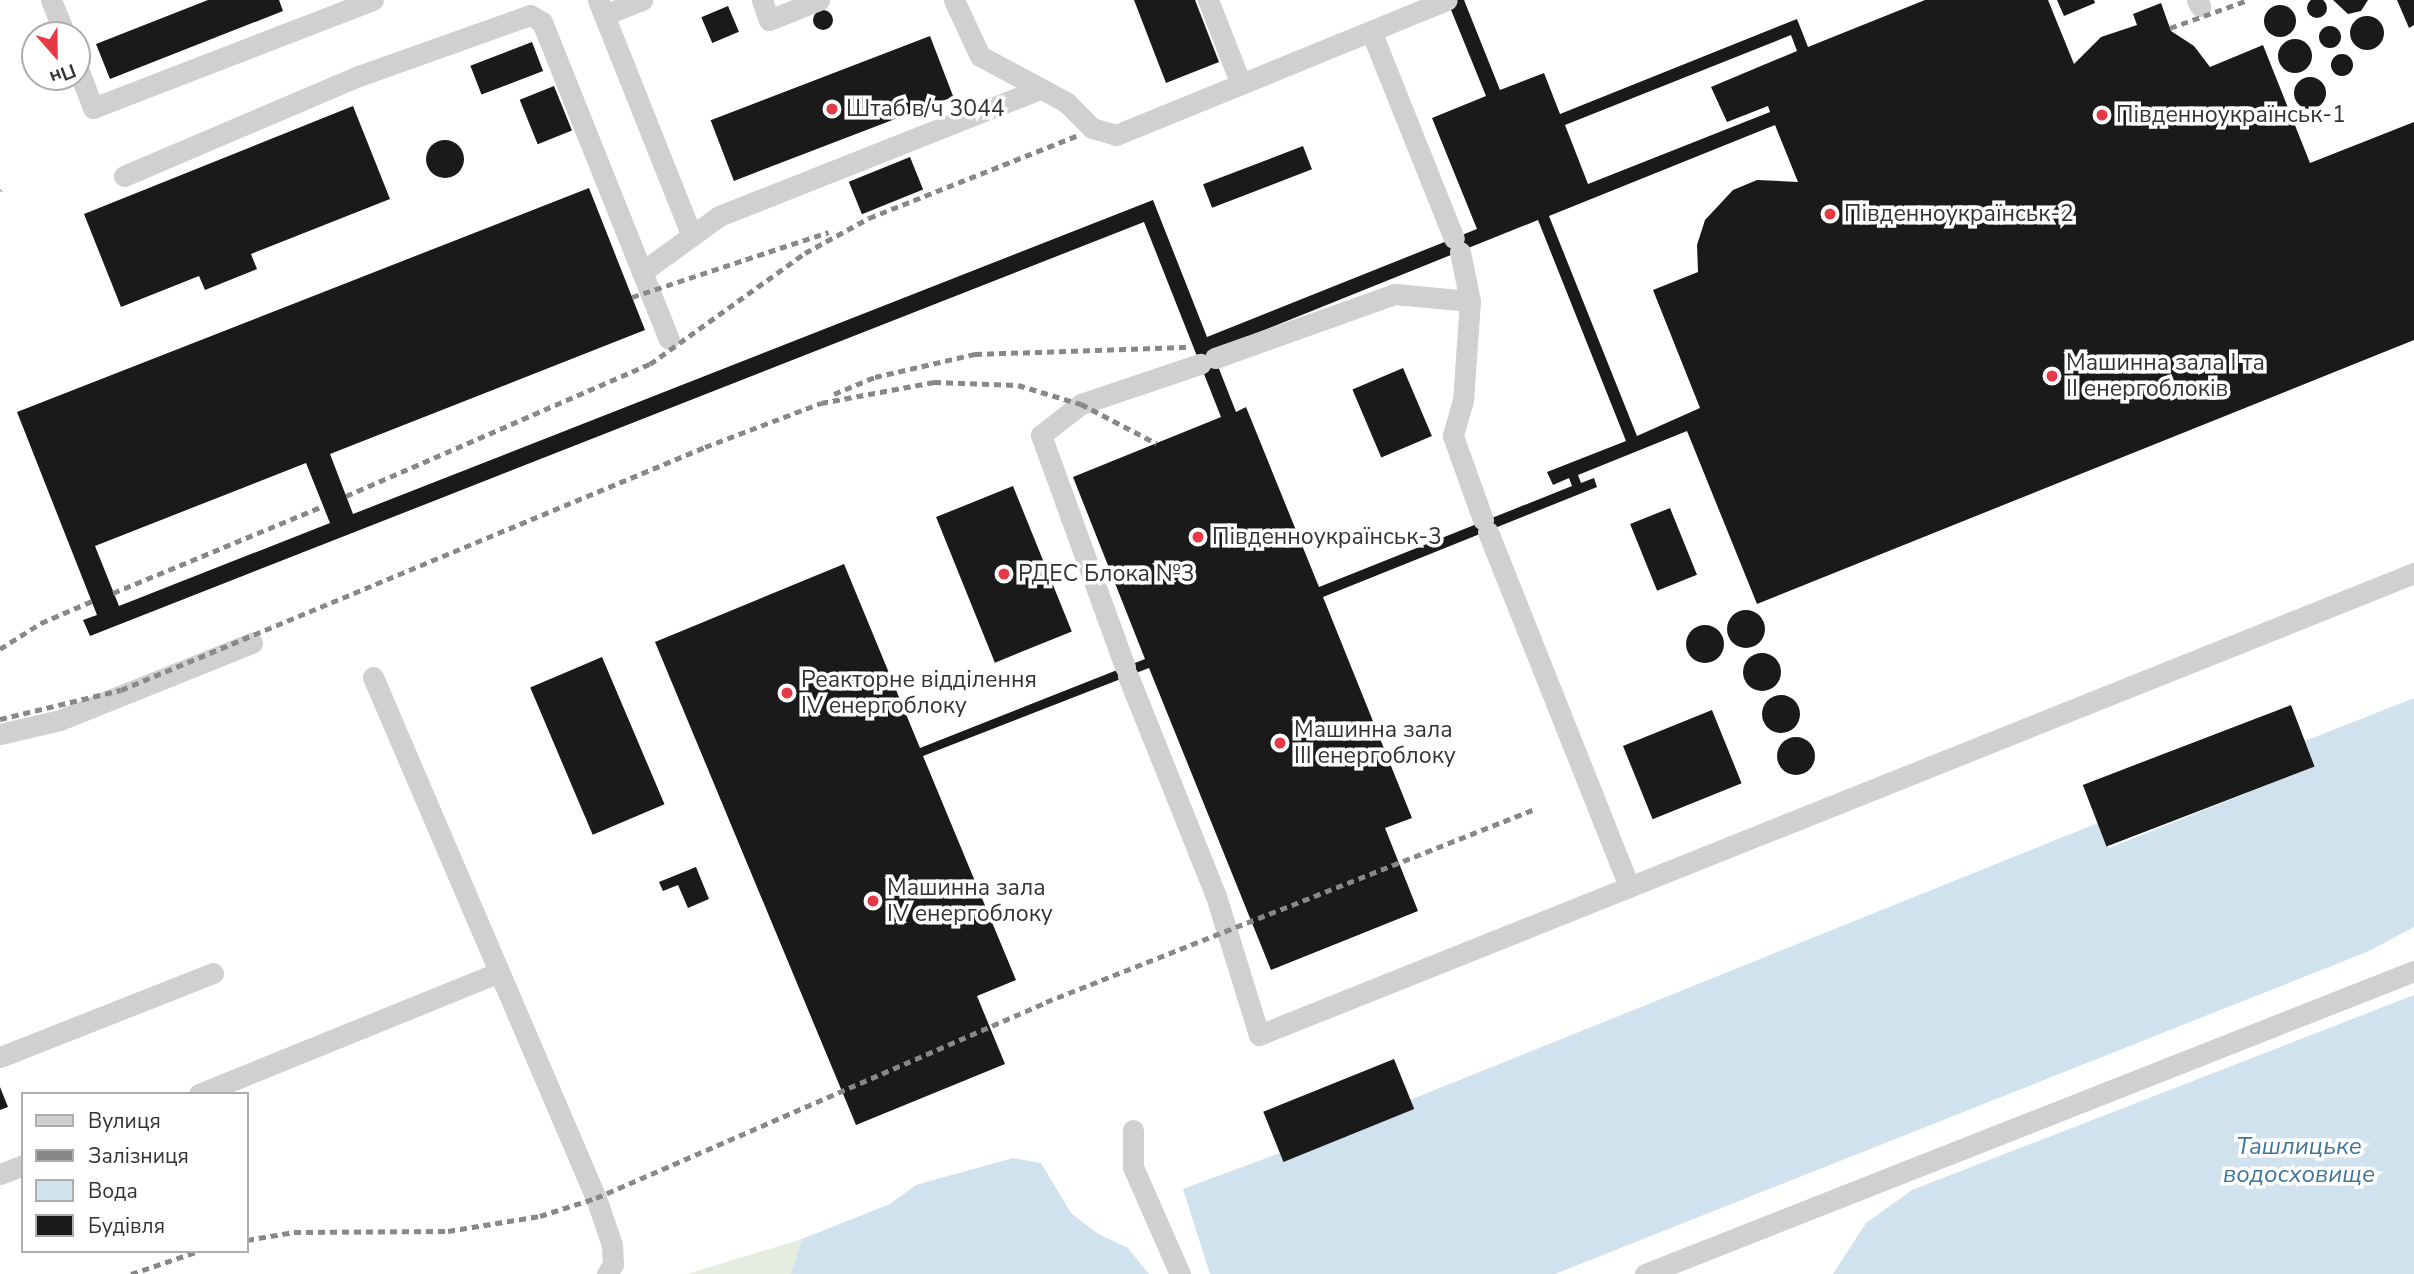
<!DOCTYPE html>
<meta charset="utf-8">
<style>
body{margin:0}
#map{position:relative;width:2414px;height:1274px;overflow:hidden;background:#fff;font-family:"Nunito Sans",sans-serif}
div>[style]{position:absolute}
.green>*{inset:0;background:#e6ecdf}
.water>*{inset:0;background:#cfe2ee}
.building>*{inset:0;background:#1a1a1a;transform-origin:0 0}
.round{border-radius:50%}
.minor>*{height:21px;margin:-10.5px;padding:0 10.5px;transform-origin:10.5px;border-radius:10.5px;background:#d0d0d0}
.rail>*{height:5px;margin-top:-2.5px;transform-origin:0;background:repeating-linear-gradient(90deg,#888 0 7px,transparent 0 12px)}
.dots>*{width:19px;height:19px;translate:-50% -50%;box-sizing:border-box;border:4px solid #fff;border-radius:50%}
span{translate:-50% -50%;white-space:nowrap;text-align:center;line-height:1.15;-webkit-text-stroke:7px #fff;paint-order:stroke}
.poi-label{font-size:23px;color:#333}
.left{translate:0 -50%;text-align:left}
.water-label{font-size:24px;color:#3f7597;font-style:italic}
.legend{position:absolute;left:21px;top:1092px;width:228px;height:161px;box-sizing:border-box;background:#fff;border:2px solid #adadad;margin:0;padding:9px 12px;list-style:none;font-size:21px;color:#333}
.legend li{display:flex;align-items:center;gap:14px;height:35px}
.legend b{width:35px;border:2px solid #adadad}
.north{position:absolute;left:21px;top:21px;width:70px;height:70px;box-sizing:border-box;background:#fff;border:2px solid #adadad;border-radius:50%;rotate:159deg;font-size:19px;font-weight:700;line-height:28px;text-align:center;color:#333}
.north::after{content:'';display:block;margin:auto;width:24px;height:32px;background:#e63946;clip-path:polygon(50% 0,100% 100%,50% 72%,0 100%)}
</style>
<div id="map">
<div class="green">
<i style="clip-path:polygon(802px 1239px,791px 1274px,687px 1274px)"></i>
</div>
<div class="water">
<i style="clip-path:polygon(2414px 698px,2414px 927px,2369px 951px,1555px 1274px,1210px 1274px,1183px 1189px,1280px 1153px,1284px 1162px,1414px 1109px,1410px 1100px,2098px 823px,2109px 848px,2315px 766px,2305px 741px)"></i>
<i style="clip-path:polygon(2414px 995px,2414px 1274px,1833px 1274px,1866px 1223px,1912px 1190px)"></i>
<i style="clip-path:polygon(1013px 1158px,1041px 1163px,1071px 1213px,1098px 1234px,1128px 1248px,1149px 1274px,791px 1274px,802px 1239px,890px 1204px,916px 1185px)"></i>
</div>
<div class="building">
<i class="round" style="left:2307px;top:-2px;width:20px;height:20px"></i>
<i style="clip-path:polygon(208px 0,279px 0,283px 11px,110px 79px,96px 44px)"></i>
<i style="clip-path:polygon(1134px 0,1195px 0,1219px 62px,1166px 83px)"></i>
<i style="clip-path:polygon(evenodd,1447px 0,1464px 0,1500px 90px,1544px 73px,1560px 114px,1797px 19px,1808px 47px,1925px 0,2048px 0,2074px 64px,2101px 37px,2137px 25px,2133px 14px,2161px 3px,2171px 31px,2194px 46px,2210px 67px,2263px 45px,2310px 163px,2414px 122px,2414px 340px,1757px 604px,1687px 431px,1578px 475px,1581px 483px,1594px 478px,1597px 487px,1323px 597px,1412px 818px,1385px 828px,1418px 911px,1271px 970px,1149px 668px,923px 756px,1016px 980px,977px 996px,1005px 1064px,856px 1125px,655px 642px,844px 564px,920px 748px,1145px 659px,1073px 477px,1221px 417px,1144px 222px,90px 636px,83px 620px,97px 615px,17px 412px,589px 188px,645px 330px,330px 454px,353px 514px,1153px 200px,1207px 337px,1477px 229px,1432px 118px,1486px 96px,1447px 0,1791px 35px,1797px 51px,1711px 87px,1727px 122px,1768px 106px,1770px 112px,1588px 184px,1565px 125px,1791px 35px,1447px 0,1775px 125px,1798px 182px,1757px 180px,1733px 190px,1705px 220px,1697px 245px,1698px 272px,1653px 290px,1700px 408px,1637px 436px,1549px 216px,1775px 125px,1447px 0,1538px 220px,1626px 441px,1547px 472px,1553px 485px,1569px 478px,1572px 486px,1319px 587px,1246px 407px,1236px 412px,1212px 351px,1538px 220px,1447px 0,306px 463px,330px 523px,119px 606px,95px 546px,306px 463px)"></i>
<i style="clip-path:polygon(2057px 0,2094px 0,2095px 3px,2064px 16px)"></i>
<i style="clip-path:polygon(2333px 0,2368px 0,2361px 11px,2348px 14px)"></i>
<i style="clip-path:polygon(2397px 0,2414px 0,2414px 25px,2409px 28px)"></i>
<i class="round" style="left:2264px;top:5px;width:32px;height:32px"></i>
<i style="left:728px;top:6px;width:28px;height:29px;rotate:67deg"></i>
<i class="round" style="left:813px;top:10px;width:20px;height:20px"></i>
<i class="round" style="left:2350px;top:16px;width:34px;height:34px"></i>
<i class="round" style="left:2319px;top:26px;width:22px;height:22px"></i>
<i style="left:930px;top:36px;width:65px;height:235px;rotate:69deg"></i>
<i class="round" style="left:2278px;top:39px;width:34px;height:34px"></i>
<i style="left:532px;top:42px;width:31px;height:66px;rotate:69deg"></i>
<i class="round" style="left:2331px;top:54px;width:22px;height:22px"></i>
<i class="round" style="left:2294px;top:77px;width:32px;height:32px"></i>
<i style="left:554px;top:86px;width:48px;height:37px;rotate:68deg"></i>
<i style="clip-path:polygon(353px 106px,390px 199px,251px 254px,257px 269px,205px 290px,199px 276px,121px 307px,84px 214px)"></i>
<i class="round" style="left:426px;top:140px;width:38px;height:38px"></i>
<i style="left:1303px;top:146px;width:25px;height:107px;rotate:69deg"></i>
<i style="left:910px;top:157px;width:35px;height:66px;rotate:68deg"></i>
<i style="left:1403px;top:368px;width:74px;height:55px;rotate:67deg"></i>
<i style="left:1013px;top:486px;width:157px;height:83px;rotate:68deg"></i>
<i style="left:1670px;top:508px;width:72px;height:43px;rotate:68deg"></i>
<i class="round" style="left:1727px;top:610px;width:38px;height:38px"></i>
<i class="round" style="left:1686px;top:625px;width:38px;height:38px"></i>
<i class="round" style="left:1743px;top:653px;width:38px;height:38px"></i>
<i style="left:602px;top:657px;width:160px;height:78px;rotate:67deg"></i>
<i class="round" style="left:1762px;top:695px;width:38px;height:38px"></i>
<i style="left:2291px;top:705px;width:66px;height:223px;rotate:69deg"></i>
<i style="left:1712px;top:710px;width:79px;height:96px;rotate:68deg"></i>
<i class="round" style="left:1777px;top:737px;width:38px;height:38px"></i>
<i style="clip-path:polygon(696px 867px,709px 899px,688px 908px,678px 885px,663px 891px,659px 882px)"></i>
<i style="left:1394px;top:1059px;width:54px;height:141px;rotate:68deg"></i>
<i style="clip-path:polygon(0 1087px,8px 1107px,0 1110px)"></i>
</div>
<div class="minor">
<i style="left:51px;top:0;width:38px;rotate:68deg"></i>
<i style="left:598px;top:0;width:254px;rotate:68.3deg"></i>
<i style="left:762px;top:0;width:21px;rotate:71deg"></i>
<i style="left:769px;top:20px;width:54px;rotate:-21.8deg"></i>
<i style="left:954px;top:0;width:62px;rotate:65.1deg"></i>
<i style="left:980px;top:56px;width:98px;rotate:28.1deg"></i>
<i style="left:1066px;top:102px;width:37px;rotate:45deg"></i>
<i style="left:1092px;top:128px;width:25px;rotate:16deg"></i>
<i style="left:1116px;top:135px;width:357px;rotate:-22.2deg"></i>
<i style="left:1208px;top:0;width:90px;rotate:68.6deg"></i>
<i style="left:2197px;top:0;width:7px;rotate:63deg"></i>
<i style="left:604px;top:15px;width:41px;rotate:-21.5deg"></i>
<i style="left:1371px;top:31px;width:223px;rotate:68.2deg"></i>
<i style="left:77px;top:66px;width:45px;rotate:69.1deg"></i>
<i style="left:93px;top:108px;width:300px;rotate:-21.1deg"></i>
<i style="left:124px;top:176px;width:252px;rotate:-23.1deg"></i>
<i style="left:356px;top:77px;width:185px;rotate:-19.6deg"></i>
<i style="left:530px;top:15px;width:14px;rotate:30deg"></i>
<i style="left:542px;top:22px;width:341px;rotate:68.2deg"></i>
<i style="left:1460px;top:252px;width:50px;rotate:78.5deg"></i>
<i style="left:1470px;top:301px;width:99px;rotate:94deg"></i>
<i style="left:1463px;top:400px;width:37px;rotate:106deg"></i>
<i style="left:1453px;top:436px;width:89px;rotate:70.3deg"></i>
<i style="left:642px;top:272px;width:95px;rotate:-36deg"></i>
<i style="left:719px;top:216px;width:345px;rotate:-21.6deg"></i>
<i style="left:1215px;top:358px;width:191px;rotate:-19.6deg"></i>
<i style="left:1395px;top:294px;width:75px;rotate:5.3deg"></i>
<i style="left:1488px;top:532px;width:382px;rotate:68.3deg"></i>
<i style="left:1125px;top:667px;width:247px;rotate:-109.9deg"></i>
<i style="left:1041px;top:435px;width:51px;rotate:-37.8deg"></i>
<i style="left:1081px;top:404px;width:126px;rotate:-18.6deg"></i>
<i style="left:1128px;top:676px;width:237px;rotate:68.2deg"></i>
<i style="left:1216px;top:896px;width:145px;rotate:72.8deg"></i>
<i style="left:1259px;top:1035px;width:1244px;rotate:-21.8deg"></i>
<i style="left:373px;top:677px;width:567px;rotate:66.83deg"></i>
<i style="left:596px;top:1198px;width:50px;rotate:71.2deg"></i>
<i style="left:612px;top:1245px;width:19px;rotate:87deg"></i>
<i style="left:613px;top:1264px;width:12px;rotate:121deg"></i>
<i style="left:0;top:734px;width:62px;rotate:-13.1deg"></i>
<i style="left:60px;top:720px;width:207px;rotate:-21.9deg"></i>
<i style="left:0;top:1057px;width:229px;rotate:-21.5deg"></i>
<i style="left:199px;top:1094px;width:322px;rotate:-22.1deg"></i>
<i style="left:1133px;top:1130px;width:37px;rotate:90deg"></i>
<i style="left:1133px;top:1167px;width:117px;rotate:66.3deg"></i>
<i style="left:0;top:1174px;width:25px;rotate:-21deg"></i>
<i style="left:1645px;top:1274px;width:827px;rotate:-21.51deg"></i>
</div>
<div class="rail">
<i style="left:2170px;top:28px;width:83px;rotate:-19.7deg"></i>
<i style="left:0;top:190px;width:1px;rotate:-45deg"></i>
<i style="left:632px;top:297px;width:207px;rotate:-18.3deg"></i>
<i style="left:834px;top:394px;width:44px;rotate:-22.5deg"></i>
<i style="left:875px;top:377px;width:103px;rotate:-13deg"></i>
<i style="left:975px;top:354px;width:216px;rotate:-1.9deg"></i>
<i style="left:346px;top:496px;width:331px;rotate:-23.5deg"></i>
<i style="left:650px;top:364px;width:191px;rotate:-35.6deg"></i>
<i style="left:805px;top:253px;width:73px;rotate:-28.7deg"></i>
<i style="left:869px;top:218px;width:223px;rotate:-21.6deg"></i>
<i style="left:113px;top:593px;width:227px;rotate:-22.5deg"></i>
<i style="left:0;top:649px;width:49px;rotate:-32.4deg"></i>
<i style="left:41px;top:623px;width:56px;rotate:-23.3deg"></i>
<i style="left:0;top:719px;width:124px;rotate:-13.5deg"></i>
<i style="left:121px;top:690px;width:633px;rotate:-22.59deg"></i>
<i style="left:705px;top:447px;width:124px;rotate:-20.8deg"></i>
<i style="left:821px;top:403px;width:115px;rotate:-10.5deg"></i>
<i style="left:934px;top:382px;width:84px;rotate:2deg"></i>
<i style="left:1018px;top:385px;width:66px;rotate:16.8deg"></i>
<i style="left:1081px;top:404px;width:85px;rotate:27.5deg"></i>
<i style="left:247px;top:1240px;width:48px;rotate:-9.7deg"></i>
<i style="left:294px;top:1232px;width:154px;rotate:-0.4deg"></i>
<i style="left:448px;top:1231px;width:93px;rotate:-9.3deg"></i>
<i style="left:540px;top:1216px;width:59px;rotate:-17.8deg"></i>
<i style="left:596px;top:1198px;width:491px;rotate:-23.5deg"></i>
<i style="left:1046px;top:1002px;width:526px;rotate:-21.54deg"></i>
<i style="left:131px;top:1274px;width:72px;rotate:-18.7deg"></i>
</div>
<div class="dots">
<i style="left:832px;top:109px;background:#e63946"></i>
<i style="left:2102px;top:115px;background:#e63946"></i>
<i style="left:1830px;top:214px;background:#e63946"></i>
<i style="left:2052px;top:376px;background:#e63946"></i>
<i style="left:1198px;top:537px;background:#e63946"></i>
<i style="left:1004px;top:574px;background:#e63946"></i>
<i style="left:787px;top:693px;background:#e63946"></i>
<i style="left:1280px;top:743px;background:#e63946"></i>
<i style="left:873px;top:901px;background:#e63946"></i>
</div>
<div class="poi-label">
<span class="left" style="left:846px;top:109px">Штаб в/ч 3044</span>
<span class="left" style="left:2116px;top:115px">Південноукраїнськ-1</span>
<span class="left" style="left:1844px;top:214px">Південноукраїнськ-2</span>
<span class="left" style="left:2066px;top:376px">Машинна зала I та<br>II енергоблоків</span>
<span class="left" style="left:1212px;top:537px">Південноукраїнськ-3</span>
<span class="left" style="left:1018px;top:574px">РДЕС Блока №3</span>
<span class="left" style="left:801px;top:693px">Реакторне відділення<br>IV енергоблоку</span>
<span class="left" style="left:1294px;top:743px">Машинна зала<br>III енергоблоку</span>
<span class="left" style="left:887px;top:901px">Машинна зала<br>IV енергоблоку</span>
</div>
<div class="water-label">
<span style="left:2299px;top:1161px">Ташлицьке<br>водосховище</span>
</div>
<ul class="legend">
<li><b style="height:9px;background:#d0d0d0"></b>Вулиця</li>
<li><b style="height:9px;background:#888"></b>Залізниця</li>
<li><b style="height:19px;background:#cfe2ee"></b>Вода</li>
<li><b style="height:19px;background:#1a1a1a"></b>Будівля</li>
</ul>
<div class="north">Пн</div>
</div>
